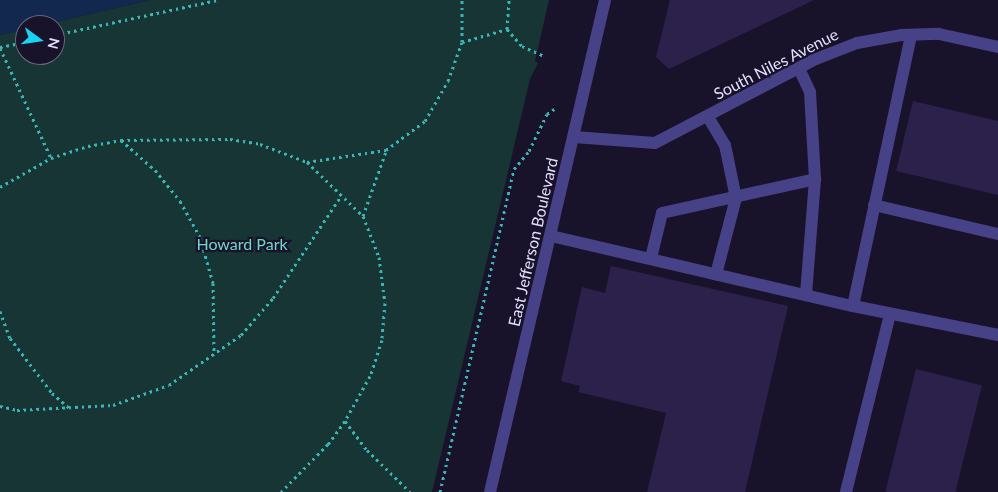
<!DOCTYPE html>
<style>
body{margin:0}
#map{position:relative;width:998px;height:492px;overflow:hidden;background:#18132b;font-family:Lato,sans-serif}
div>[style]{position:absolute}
.green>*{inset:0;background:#173535}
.water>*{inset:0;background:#13284f}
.building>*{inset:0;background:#2b214b;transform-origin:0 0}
.path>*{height:3px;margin-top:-1.5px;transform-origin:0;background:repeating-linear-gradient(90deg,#3ab7b3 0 2.5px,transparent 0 6.5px)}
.service>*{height:12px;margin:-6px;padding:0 6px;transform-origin:6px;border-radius:6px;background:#474287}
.tertiary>*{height:12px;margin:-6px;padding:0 6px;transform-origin:6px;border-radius:6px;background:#474287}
span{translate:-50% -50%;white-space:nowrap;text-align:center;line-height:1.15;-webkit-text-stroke:4.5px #18132b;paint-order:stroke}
.street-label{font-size:16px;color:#e4e0fd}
.park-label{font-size:16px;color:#6fdac3}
.north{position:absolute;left:15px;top:15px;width:50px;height:50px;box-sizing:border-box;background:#18132b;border:1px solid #6a657f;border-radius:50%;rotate:104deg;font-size:14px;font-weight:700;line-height:20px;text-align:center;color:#e4e0fd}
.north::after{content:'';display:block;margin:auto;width:18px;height:22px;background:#19d4f0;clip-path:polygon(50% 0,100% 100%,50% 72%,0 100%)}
</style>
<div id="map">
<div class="green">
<i style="clip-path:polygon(150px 0,549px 0,535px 61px,538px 63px,530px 79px,432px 492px,0 492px,0 35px,25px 29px,25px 55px,55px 55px,55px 25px,42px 25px)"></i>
</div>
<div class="water">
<i style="clip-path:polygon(0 0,150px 0,42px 25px,25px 25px,25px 29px,0 35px)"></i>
</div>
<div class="building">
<i style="clip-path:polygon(670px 0,814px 0,669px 69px,656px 57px)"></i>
<i style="clip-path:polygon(913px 101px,998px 121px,998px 195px,896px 171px)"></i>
<i style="clip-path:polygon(611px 266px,788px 306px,745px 492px,647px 492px,666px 413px,578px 392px,580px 386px,561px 381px,582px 287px,605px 293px)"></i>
<i style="left:916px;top:369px;width:68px;height:126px;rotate:14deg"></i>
</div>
<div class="path">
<i style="left:507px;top:29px;width:23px;rotate:49deg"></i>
<i style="left:522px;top:46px;width:24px;rotate:24deg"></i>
<i style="left:55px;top:35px;width:166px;rotate:-12.2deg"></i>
<i style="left:462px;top:42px;width:47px;rotate:-16.1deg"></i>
<i style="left:507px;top:29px;width:29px;rotate:-86deg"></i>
<i style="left:0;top:47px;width:25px;rotate:-11deg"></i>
<i style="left:0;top:48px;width:121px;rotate:65.1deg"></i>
<i style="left:121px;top:140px;width:45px;rotate:41.4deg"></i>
<i style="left:155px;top:170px;width:40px;rotate:51deg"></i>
<i style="left:180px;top:201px;width:41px;rotate:60.9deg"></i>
<i style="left:200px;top:237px;width:48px;rotate:74.2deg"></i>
<i style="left:213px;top:283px;width:69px;rotate:89.2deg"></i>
<i style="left:307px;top:162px;width:80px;rotate:-8.6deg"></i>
<i style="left:386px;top:150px;width:49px;rotate:-36.6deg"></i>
<i style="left:425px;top:121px;width:46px;rotate:-60.1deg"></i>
<i style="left:448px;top:81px;width:41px;rotate:-70.3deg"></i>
<i style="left:462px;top:42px;width:42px;rotate:-90deg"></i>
<i style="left:0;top:187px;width:59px;rotate:-29.6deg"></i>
<i style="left:51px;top:158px;width:39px;rotate:-18deg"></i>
<i style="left:88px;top:146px;width:34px;rotate:-10deg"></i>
<i style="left:121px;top:140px;width:109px;rotate:-0.5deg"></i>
<i style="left:230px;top:139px;width:30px;rotate:9deg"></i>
<i style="left:260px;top:144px;width:50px;rotate:21deg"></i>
<i style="left:307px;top:162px;width:78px;rotate:44deg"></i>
<i style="left:363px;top:216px;width:44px;rotate:68.7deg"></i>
<i style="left:379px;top:257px;width:46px;rotate:82.6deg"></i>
<i style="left:385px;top:303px;width:37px;rotate:95deg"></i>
<i style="left:382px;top:340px;width:38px;rotate:108deg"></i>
<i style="left:370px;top:376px;width:51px;rotate:119.1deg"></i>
<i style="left:345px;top:421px;width:29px;rotate:126deg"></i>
<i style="left:328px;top:444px;width:67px;rotate:134.4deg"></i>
<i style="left:363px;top:216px;width:69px;rotate:-70.5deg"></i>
<i style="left:0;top:311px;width:29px;rotate:70deg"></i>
<i style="left:10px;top:338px;width:69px;rotate:52.6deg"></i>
<i style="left:52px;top:393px;width:23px;rotate:41deg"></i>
<i style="left:0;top:406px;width:17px;rotate:13deg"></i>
<i style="left:17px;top:410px;width:96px;rotate:-3deg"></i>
<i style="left:113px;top:405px;width:59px;rotate:-19.7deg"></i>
<i style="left:169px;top:385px;width:88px;rotate:-34.8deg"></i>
<i style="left:241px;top:335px;width:49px;rotate:-49.1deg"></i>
<i style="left:273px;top:298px;width:123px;rotate:-56.3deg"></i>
<i style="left:345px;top:421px;width:36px;rotate:53deg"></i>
<i style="left:367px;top:450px;width:60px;rotate:44.3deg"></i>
<i style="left:440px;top:492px;width:331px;rotate:-77.1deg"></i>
<i style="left:514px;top:169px;width:23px;rotate:-50deg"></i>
<i style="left:529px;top:151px;width:41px;rotate:-64.1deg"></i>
<i style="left:547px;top:114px;width:11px;rotate:-34deg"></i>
</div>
<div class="service">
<i style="left:708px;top:117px;width:33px;rotate:59deg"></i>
<i style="left:725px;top:145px;width:54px;rotate:78.3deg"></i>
<i style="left:736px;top:198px;width:79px;rotate:104.7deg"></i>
<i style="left:874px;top:205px;width:127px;rotate:13.2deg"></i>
<i style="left:551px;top:236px;width:310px;rotate:13.1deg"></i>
<i style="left:853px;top:306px;width:148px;rotate:11.3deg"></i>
<i style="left:651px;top:258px;width:46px;rotate:-76.3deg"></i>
<i style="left:662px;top:213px;width:157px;rotate:-12.5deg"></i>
<i style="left:815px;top:179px;width:87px;rotate:-93.3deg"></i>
<i style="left:810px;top:92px;width:26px;rotate:-115deg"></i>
<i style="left:806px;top:294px;width:115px;rotate:-85.5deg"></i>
<i style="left:853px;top:306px;width:277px;rotate:-77.9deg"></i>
<i style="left:846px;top:492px;width:183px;rotate:-76.1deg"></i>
</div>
<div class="tertiary">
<i style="left:574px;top:137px;width:81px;rotate:4.2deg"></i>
<i style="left:655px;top:143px;width:182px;rotate:-27.6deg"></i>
<i style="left:816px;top:59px;width:44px;rotate:-21.3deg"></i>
<i style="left:857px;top:43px;width:46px;rotate:-10.1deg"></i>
<i style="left:902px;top:35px;width:37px;rotate:-2deg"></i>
<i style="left:939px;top:34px;width:60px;rotate:12.4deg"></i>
<i style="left:490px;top:492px;width:505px;rotate:-76.84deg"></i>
</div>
<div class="street-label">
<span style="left:776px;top:64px;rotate:-27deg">South Niles Avenue</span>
<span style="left:533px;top:242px;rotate:-77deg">East Jefferson Boulevard</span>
</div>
<div class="park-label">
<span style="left:242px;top:244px">Howard Park</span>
</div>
<div class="north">N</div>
</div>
